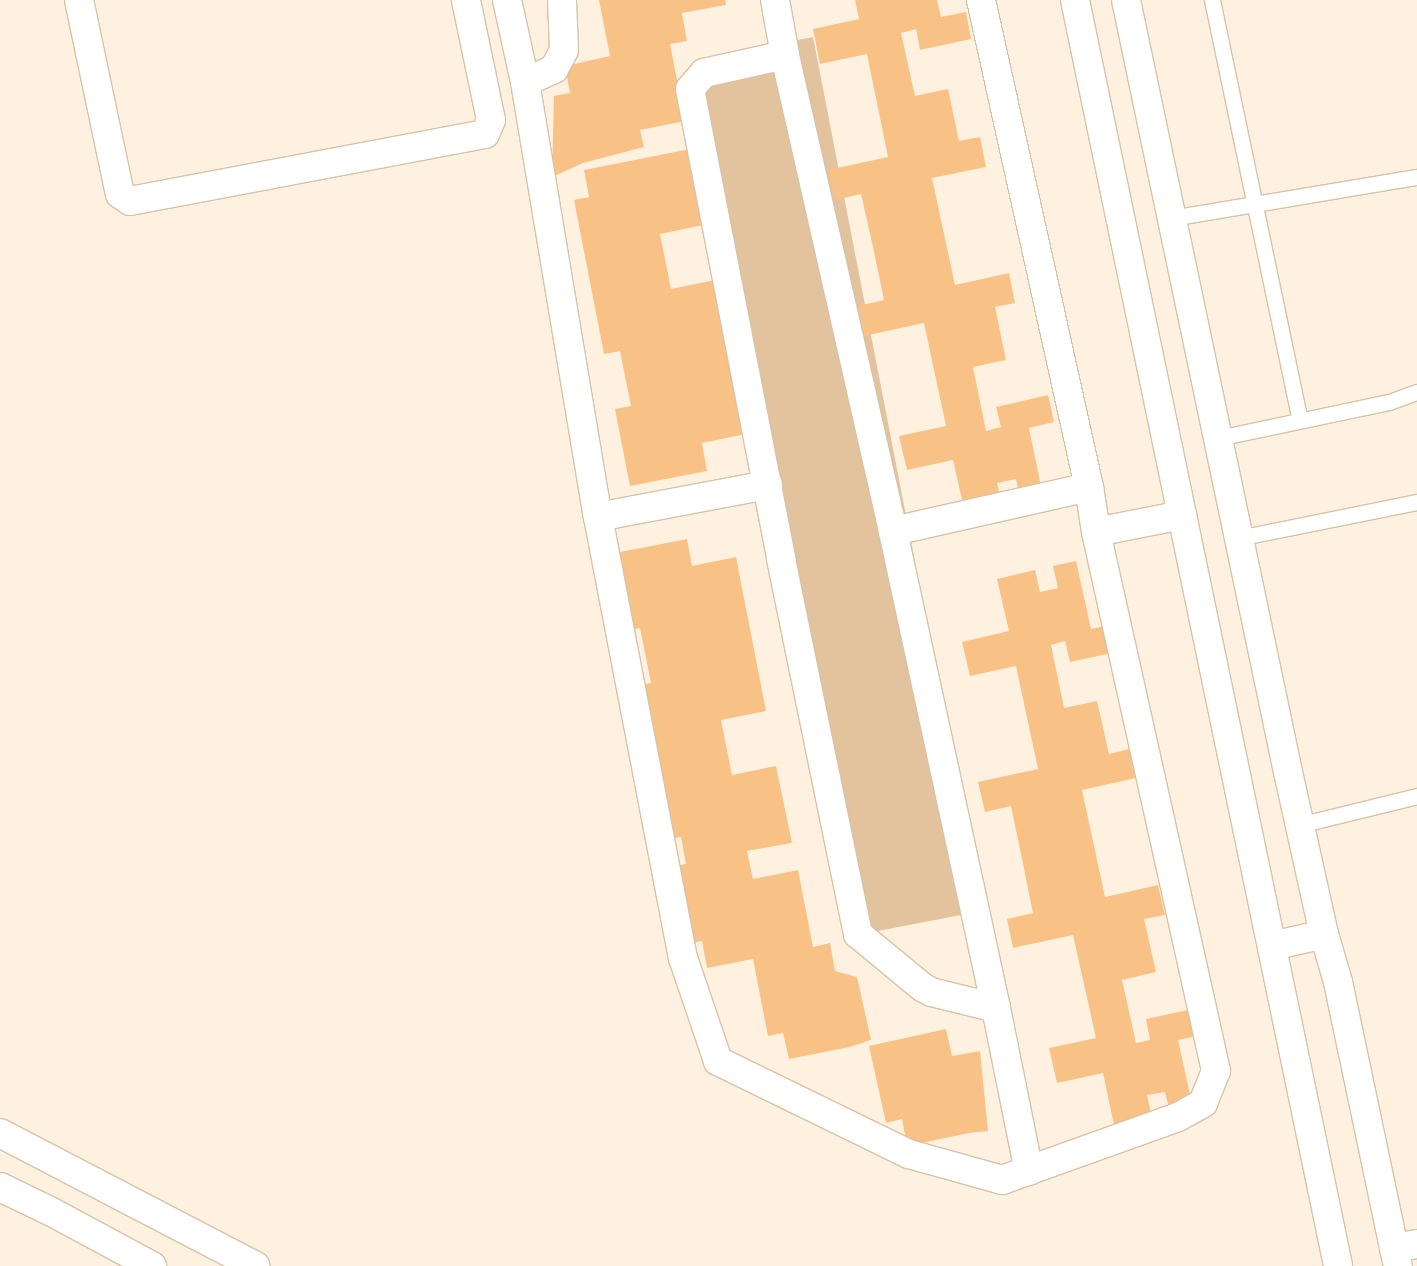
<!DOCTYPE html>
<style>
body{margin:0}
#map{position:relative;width:1417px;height:1266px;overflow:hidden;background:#fef1e0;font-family:"PT Sans",sans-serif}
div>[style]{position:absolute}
.green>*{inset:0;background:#e2c39d;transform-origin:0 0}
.building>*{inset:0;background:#f8c286}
.roads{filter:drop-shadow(1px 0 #d8c2a7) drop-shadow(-1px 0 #d8c2a7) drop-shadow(0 1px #d8c2a7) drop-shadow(0 -1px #d8c2a7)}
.service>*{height:15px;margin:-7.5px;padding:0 7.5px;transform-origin:7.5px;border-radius:7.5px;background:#fff}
.minor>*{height:28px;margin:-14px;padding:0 14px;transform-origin:14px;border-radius:14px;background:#fff}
.tertiary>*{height:28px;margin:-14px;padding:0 14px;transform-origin:14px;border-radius:14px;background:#fff}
span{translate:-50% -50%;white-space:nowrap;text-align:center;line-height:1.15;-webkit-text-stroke:4px #fff;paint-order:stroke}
</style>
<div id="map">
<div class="green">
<i style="left:813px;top:37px;width:890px;height:120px;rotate:79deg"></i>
</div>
<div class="building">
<i style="clip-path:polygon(599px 0,725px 0,726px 5px,682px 13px,687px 41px,670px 44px,685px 121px,640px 130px,644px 147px,583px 163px,552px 177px,554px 96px,570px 93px,565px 66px,610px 56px)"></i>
<i style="clip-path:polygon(855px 0,937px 0,941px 17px,966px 12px,971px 39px,920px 50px,916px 29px,901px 33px,915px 96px,948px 89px,959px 141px,980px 137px,986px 167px,932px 178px,955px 285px,1009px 273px,1015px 303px,995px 307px,1006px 360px,973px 367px,986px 431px,1001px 427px,996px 407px,1048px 395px,1054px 422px,1029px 428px,1043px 496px,1021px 501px,1016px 479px,997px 483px,1002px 505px,965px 513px,953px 460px,907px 470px,899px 436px,946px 426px,924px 323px,864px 336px,858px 306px,884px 300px,873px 247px,861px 194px,835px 200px,828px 170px,888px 157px,867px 54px,820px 64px,813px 29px,859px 19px)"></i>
<i style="clip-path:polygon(690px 149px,704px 225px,660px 234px,671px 289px,715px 280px,746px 434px,702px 443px,707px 471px,630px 486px,615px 409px,631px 406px,620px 351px,604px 354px,574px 200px,589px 197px,584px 170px)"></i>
<i style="clip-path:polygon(687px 539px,692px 566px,736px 557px,766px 711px,721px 720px,732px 775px,776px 766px,792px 843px,747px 851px,753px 879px,798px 870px,813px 947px,830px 943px,835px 971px,857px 977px,871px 1040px,850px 1047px,789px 1059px,783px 1033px,768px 1036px,753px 959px,707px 968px,702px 941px,686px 944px,671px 867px,686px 864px,681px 837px,665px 840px,635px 686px,651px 683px,640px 628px,625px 631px,610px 554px)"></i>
<i style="clip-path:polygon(1076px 561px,1091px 629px,1115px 624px,1121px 651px,1070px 662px,1065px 641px,1051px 645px,1064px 708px,1097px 701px,1109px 754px,1129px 749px,1136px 778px,1082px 790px,1105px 897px,1158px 885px,1165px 915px,1144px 919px,1156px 972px,1122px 980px,1136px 1043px,1150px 1040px,1146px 1019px,1197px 1008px,1203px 1035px,1178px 1040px,1193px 1108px,1170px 1113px,1165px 1092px,1147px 1095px,1152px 1117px,1114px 1125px,1103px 1073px,1057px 1083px,1049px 1048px,1096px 1038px,1073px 935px,1013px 948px,1007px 919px,1033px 913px,1022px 859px,1011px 806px,985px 812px,978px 782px,1038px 769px,1016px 666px,970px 676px,962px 642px,1009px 631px,997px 579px,1035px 570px,1040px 592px,1058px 588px,1053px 566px)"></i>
<i style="clip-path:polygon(946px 1029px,952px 1056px,980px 1051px,988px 1131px,969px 1133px,907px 1146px,902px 1119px,886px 1123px,869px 1046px)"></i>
</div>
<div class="roads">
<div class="service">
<i style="left:1212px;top:0;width:429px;rotate:78.2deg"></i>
<i style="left:1171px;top:218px;width:249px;rotate:-9.5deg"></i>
<i style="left:1218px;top:438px;width:175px;rotate:-11.9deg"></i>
<i style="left:1389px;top:402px;width:30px;rotate:-20deg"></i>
<i style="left:1238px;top:538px;width:183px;rotate:-11.4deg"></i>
<i style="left:1299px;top:825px;width:122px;rotate:-13.8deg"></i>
</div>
<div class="minor">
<i style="left:79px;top:0;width:198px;rotate:78.1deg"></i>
<i style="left:120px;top:194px;width:12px;rotate:35deg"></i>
<i style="left:130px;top:201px;width:361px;rotate:-10.7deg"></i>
<i style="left:485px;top:134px;width:15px;rotate:-67deg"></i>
<i style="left:491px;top:120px;width:123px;rotate:-101.8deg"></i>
<i style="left:507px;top:0;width:84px;rotate:77.6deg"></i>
<i style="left:525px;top:82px;width:441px;rotate:80.5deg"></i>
<i style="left:598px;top:517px;width:449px;rotate:79.1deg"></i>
<i style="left:683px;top:958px;width:109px;rotate:71.2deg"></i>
<i style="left:718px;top:1061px;width:212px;rotate:26deg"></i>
<i style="left:909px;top:1154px;width:97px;rotate:15.6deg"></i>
<i style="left:1002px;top:1180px;width:187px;rotate:-19.7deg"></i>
<i style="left:1178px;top:1117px;width:29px;rotate:-29deg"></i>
<i style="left:1203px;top:1103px;width:35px;rotate:-68deg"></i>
<i style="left:1216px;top:1071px;width:552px;rotate:-102.55deg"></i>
<i style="left:1096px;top:532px;width:46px;rotate:-98.8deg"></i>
<i style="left:1089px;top:487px;width:201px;rotate:167.3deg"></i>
<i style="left:893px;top:531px;width:488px;rotate:-102.8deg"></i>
<i style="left:785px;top:55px;width:56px;rotate:-100.3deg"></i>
<i style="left:981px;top:0;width:499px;rotate:77.5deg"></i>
<i style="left:785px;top:55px;width:83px;rotate:167.5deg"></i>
<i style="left:704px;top:73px;width:21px;rotate:131deg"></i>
<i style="left:690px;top:89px;width:479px;rotate:79deg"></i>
<i style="left:781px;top:559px;width:383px;rotate:78.4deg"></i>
<i style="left:858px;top:934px;width:83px;rotate:39.6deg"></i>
<i style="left:922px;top:987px;width:10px;rotate:29deg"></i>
<i style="left:931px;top:992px;width:67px;rotate:13.8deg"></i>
<i style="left:996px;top:1008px;width:488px;rotate:-102.2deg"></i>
<i style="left:525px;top:82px;width:32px;rotate:-24deg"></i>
<i style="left:554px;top:69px;width:21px;rotate:-62deg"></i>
<i style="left:564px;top:50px;width:50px;rotate:-92.3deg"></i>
<i style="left:598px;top:517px;width:173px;rotate:-10.7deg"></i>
<i style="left:1096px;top:532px;width:88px;rotate:-11.2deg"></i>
<i style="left:996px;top:1008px;width:166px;rotate:78.6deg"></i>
<i style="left:1394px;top:1248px;width:23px;rotate:-10deg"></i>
</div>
<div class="tertiary">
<i style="left:1075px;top:0;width:1293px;rotate:78.26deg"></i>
<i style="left:1126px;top:0;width:789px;rotate:78.15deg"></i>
<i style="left:1288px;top:772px;width:166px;rotate:77.5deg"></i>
<i style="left:1324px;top:934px;width:50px;rotate:73.7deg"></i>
<i style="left:1338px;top:982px;width:290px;rotate:78.1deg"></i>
<i style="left:1272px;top:946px;width:53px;rotate:-13deg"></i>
<i style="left:0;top:1133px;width:288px;rotate:27.5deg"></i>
<i style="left:0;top:1187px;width:55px;rotate:25.6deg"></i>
<i style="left:50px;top:1211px;width:116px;rotate:28.3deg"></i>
</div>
</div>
</div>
